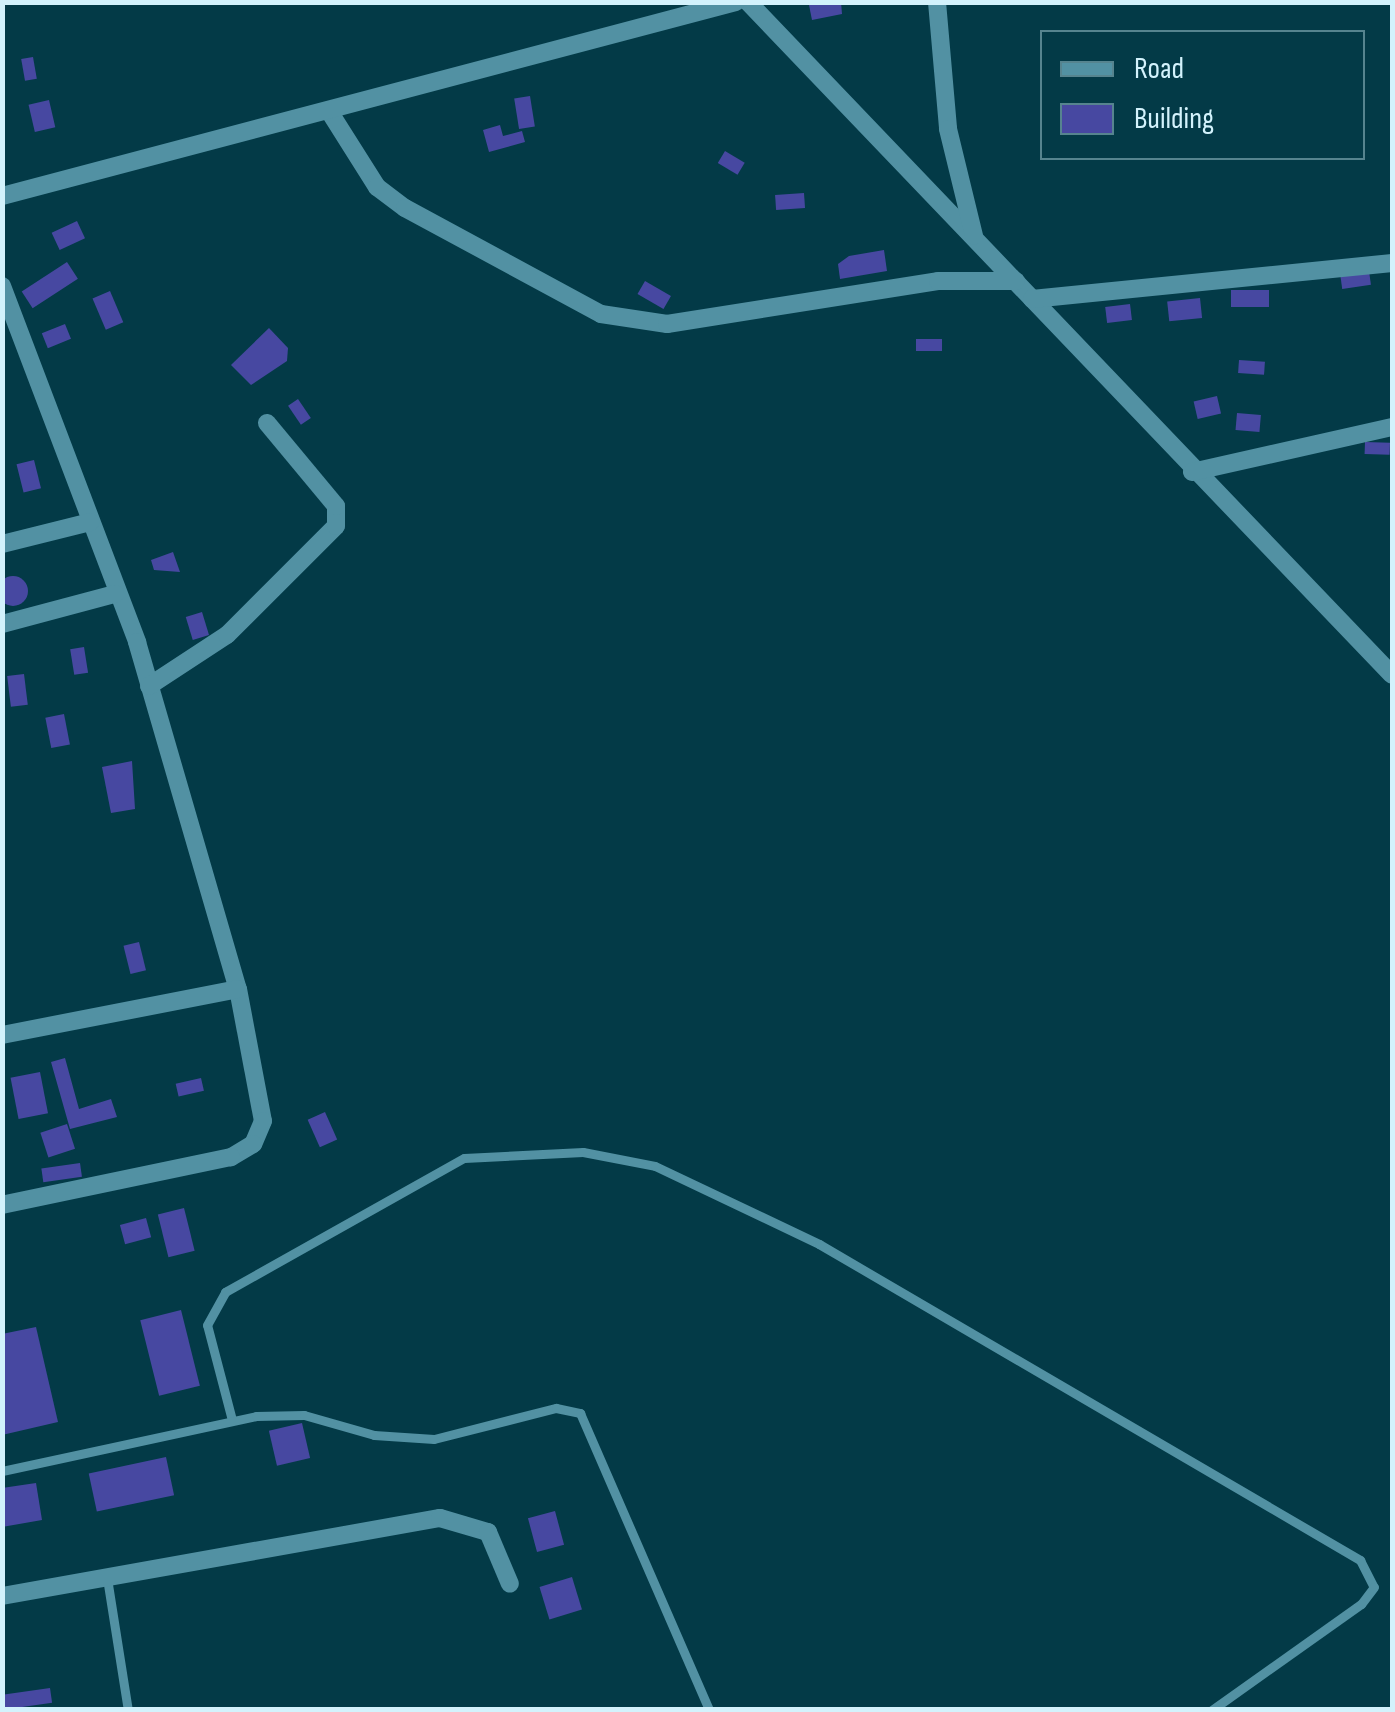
<!DOCTYPE html>
<style>
body{margin:0}
#map{position:relative;width:1395px;height:1712px;overflow:hidden;background:#033a47;font-family:"Sofia Sans Condensed",sans-serif}
div>[style]{position:absolute}
.building>*{inset:0;background:#4748a1;transform-origin:0 0}
.round{border-radius:50%}
.service>*{height:9px;margin:-4.5px;padding:0 4.5px;transform-origin:4.5px;border-radius:4.5px;background:#5291a3}
.minor>*{height:18px;margin:-9px;padding:0 9px;transform-origin:9px;border-radius:9px;background:#5291a3}
span{translate:-50% -50%;white-space:nowrap;text-align:center;line-height:1.15;-webkit-text-stroke:8px #033a47;paint-order:stroke}
.frame{position:absolute;inset:0;border:5px solid #d3f2fc;pointer-events:none}
.legend{position:absolute;left:1040px;top:30px;width:325px;height:130px;box-sizing:border-box;background:#033a47;border:2px solid #56848f;margin:0;padding:12px 18px;list-style:none;font-size:30px;color:#d3f2fc}
.legend li{display:flex;align-items:center;gap:20px;height:50px}
.legend b{width:50px;border:2px solid #56848f}
</style>
<div id="map">
<div class="building">
<i style="clip-path:polygon(841px 2px,842px 14px,812px 20px,809px 5px)"></i>
<i style="left:33px;top:57px;width:22px;height:12px;rotate:80deg"></i>
<i style="left:530px;top:96px;width:31px;height:16px;rotate:81deg"></i>
<i style="left:49px;top:100px;width:28px;height:21px;rotate:77deg"></i>
<i style="clip-path:polygon(500px 125px,503px 136px,522px 131px,525px 142px,489px 152px,483px 130px)"></i>
<i style="left:725px;top:151px;width:23px;height:14px;rotate:31deg"></i>
<i style="left:804px;top:193px;width:15px;height:29px;rotate:86deg"></i>
<i style="left:77px;top:221px;width:19px;height:28px;rotate:65deg"></i>
<i style="clip-path:polygon(884px 250px,887px 271px,840px 279px,838px 264px,849px 256px)"></i>
<i style="left:67px;top:262px;width:20px;height:54px;rotate:57deg"></i>
<i style="left:1369px;top:271px;width:14px;height:29px;rotate:82deg"></i>
<i style="left:645px;top:281px;width:30px;height:15px;rotate:30deg"></i>
<i style="left:1269px;top:290px;width:17px;height:38px;rotate:90deg"></i>
<i style="left:110px;top:291px;width:34px;height:19px;rotate:67deg"></i>
<i style="left:1200px;top:298px;width:20px;height:33px;rotate:84deg"></i>
<i style="left:1130px;top:304px;width:16px;height:25px;rotate:83deg"></i>
<i style="left:65px;top:324px;width:16px;height:25px;rotate:68deg"></i>
<i style="clip-path:polygon(269px 328px,288px 348px,287px 361px,251px 385px,231px 365px)"></i>
<i style="left:942px;top:339px;width:12px;height:26px;rotate:90deg"></i>
<i style="left:1239px;top:360px;width:26px;height:13px;rotate:4deg"></i>
<i style="left:1217px;top:396px;width:18px;height:24px;rotate:77deg"></i>
<i style="left:298px;top:399px;width:23px;height:12px;rotate:56deg"></i>
<i style="left:1237px;top:413px;width:24px;height:17px;rotate:5deg"></i>
<i style="left:1365px;top:442px;width:25px;height:12px;rotate:2deg"></i>
<i style="left:34px;top:460px;width:29px;height:18px;rotate:76deg"></i>
<i style="clip-path:polygon(173px 552px,180px 572px,154px 570px,151px 560px)"></i>
<i class="round" style="left:-2px;top:576px;width:30px;height:30px"></i>
<i style="left:202px;top:612px;width:24px;height:17px;rotate:73deg"></i>
<i style="left:84px;top:647px;width:26px;height:14px;rotate:81deg"></i>
<i style="left:24px;top:674px;width:31px;height:17px;rotate:83deg"></i>
<i style="left:64px;top:714px;width:31px;height:19px;rotate:79deg"></i>
<i style="clip-path:polygon(132px 761px,135px 809px,111px 813px,102px 767px)"></i>
<i style="left:139px;top:942px;width:29px;height:16px;rotate:76deg"></i>
<i style="clip-path:polygon(65px 1058px,79px 1109px,111px 1099px,117px 1117px,70px 1129px,51px 1062px)"></i>
<i style="left:40px;top:1072px;width:42px;height:30px;rotate:79deg"></i>
<i style="left:201px;top:1078px;width:13px;height:26px;rotate:77deg"></i>
<i style="left:325px;top:1112px;width:30px;height:19px;rotate:66deg"></i>
<i style="left:67px;top:1124px;width:26px;height:28px;rotate:72deg"></i>
<i style="left:80px;top:1163px;width:14px;height:39px;rotate:82deg"></i>
<i style="left:184px;top:1208px;width:44px;height:27px;rotate:76deg"></i>
<i style="left:146px;top:1218px;width:20px;height:27px;rotate:75deg"></i>
<i style="left:181px;top:1310px;width:78px;height:42px;rotate:76deg"></i>
<i style="clip-path:polygon(36px 1327px,58px 1422px,2px 1435px,2px 1334px)"></i>
<i style="left:302px;top:1423px;width:36px;height:34px;rotate:77deg"></i>
<i style="left:166px;top:1457px;width:39px;height:79px;rotate:78deg"></i>
<i style="clip-path:polygon(36px 1483px,42px 1520px,2px 1527px,2px 1488px)"></i>
<i style="left:555px;top:1511px;width:35px;height:28px;rotate:75deg"></i>
<i style="left:572px;top:1577px;width:34px;height:34px;rotate:73deg"></i>
<i style="left:50px;top:1688px;width:15px;height:48px;rotate:82deg"></i>
</div>
<div class="service">
<i style="left:232px;top:1420px;width:98px;rotate:-104.7deg"></i>
<i style="left:207px;top:1325px;width:38px;rotate:-61deg"></i>
<i style="left:225px;top:1292px;width:274px;rotate:-29.3deg"></i>
<i style="left:464px;top:1158px;width:119px;rotate:-2.9deg"></i>
<i style="left:583px;top:1152px;width:73px;rotate:11deg"></i>
<i style="left:655px;top:1166px;width:182px;rotate:25.4deg"></i>
<i style="left:819px;top:1244px;width:627px;rotate:30.29deg"></i>
<i style="left:1360px;top:1560px;width:30px;rotate:63deg"></i>
<i style="left:1374px;top:1587px;width:21px;rotate:127deg"></i>
<i style="left:1361px;top:1604px;width:183px;rotate:144.6deg"></i>
<i style="left:2px;top:1471px;width:260px;rotate:-12.2deg"></i>
<i style="left:256px;top:1416px;width:48px;rotate:-1.2deg"></i>
<i style="left:304px;top:1415px;width:73px;rotate:15.9deg"></i>
<i style="left:374px;top:1435px;width:60px;rotate:3.8deg"></i>
<i style="left:434px;top:1439px;width:126px;rotate:-14.3deg"></i>
<i style="left:556px;top:1408px;width:25px;rotate:12deg"></i>
<i style="left:580px;top:1413px;width:324px;rotate:66.5deg"></i>
<i style="left:107px;top:1578px;width:134px;rotate:81deg"></i>
</div>
<div class="minor">
<i style="left:748px;top:2px;width:931px;rotate:46.26deg"></i>
<i style="left:937px;top:2px;width:127px;rotate:85deg"></i>
<i style="left:948px;top:129px;width:110px;rotate:76.3deg"></i>
<i style="left:329px;top:111px;width:90px;rotate:57.7deg"></i>
<i style="left:377px;top:187px;width:35px;rotate:37deg"></i>
<i style="left:405px;top:208px;width:223px;rotate:28.4deg"></i>
<i style="left:601px;top:314px;width:67px;rotate:8.6deg"></i>
<i style="left:667px;top:324px;width:274px;rotate:-9deg"></i>
<i style="left:938px;top:281px;width:78px"></i>
<i style="left:2px;top:196px;width:759px;rotate:-14.81deg"></i>
<i style="left:2px;top:286px;width:381px;rotate:69.2deg"></i>
<i style="left:137px;top:642px;width:361px;rotate:73.8deg"></i>
<i style="left:238px;top:989px;width:134px;rotate:79.3deg"></i>
<i style="left:263px;top:1121px;width:25px;rotate:113deg"></i>
<i style="left:253px;top:1144px;width:26px;rotate:149deg"></i>
<i style="left:231px;top:1157px;width:234px;rotate:168.2deg"></i>
<i style="left:1032px;top:299px;width:362px;rotate:-5.7deg"></i>
<i style="left:1192px;top:472px;width:205px;rotate:-12.7deg"></i>
<i style="left:2px;top:544px;width:91px;rotate:-14deg"></i>
<i style="left:2px;top:624px;width:117px;rotate:-14.9deg"></i>
<i style="left:149px;top:686px;width:93px;rotate:-33.2deg"></i>
<i style="left:227px;top:635px;width:154px;rotate:-45deg"></i>
<i style="left:336px;top:526px;width:20px;rotate:-90deg"></i>
<i style="left:336px;top:506px;width:108px;rotate:-129.7deg"></i>
<i style="left:2px;top:1035px;width:240px;rotate:-11deg"></i>
<i style="left:2px;top:1596px;width:445px;rotate:-10.1deg"></i>
<i style="left:440px;top:1518px;width:50px;rotate:16.3deg"></i>
<i style="left:488px;top:1532px;width:56px;rotate:67.1deg"></i>
</div>
<div class="frame"></div>
<ul class="legend">
<li><b style="height:12px;background:#5291a3"></b>Road</li>
<li><b style="height:28px;background:#4748a1"></b>Building</li>
</ul>
</div>
